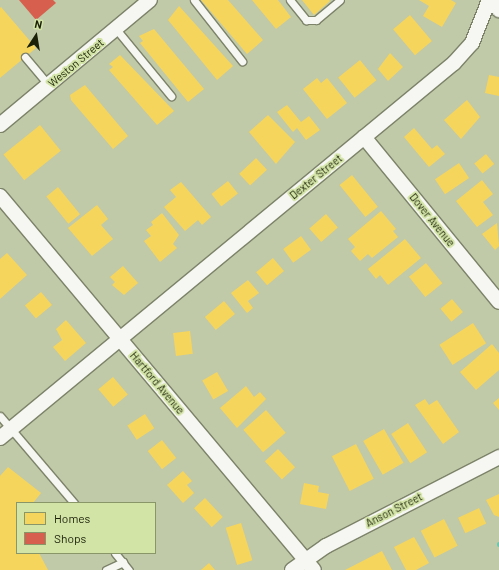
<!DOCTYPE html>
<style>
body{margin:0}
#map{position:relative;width:499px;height:570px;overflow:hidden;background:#c0c9a8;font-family:Barlow,sans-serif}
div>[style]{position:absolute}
.homes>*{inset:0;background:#f6d55c;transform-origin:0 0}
.shops>*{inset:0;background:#d6604d}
.stream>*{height:4px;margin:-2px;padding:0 2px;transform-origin:2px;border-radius:2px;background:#6dc6af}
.roads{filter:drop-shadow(1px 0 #7c8369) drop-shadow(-1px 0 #7c8369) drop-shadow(0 1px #7c8369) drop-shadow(0 -1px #7c8369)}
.lane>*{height:7px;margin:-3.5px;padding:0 3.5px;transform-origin:3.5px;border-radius:3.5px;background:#f6f7f2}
.street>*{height:14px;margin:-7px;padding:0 7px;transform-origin:7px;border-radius:7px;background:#f6f7f2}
span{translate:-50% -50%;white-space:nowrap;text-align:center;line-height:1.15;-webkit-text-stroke:4px #d3e4a7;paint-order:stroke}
.street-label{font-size:11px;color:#1a2008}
.legend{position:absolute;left:16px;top:502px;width:140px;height:52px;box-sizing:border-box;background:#d3e4a7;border:1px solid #899667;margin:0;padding:5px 7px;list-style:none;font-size:12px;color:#1a2008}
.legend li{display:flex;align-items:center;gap:8px;height:20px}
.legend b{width:20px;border:1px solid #899667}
.north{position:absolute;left:16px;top:16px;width:40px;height:40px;-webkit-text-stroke:3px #d3e4a7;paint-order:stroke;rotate:12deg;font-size:11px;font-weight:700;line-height:16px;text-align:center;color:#1a2008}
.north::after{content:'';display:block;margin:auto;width:14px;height:18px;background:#1a2008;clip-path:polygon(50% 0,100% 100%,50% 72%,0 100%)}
</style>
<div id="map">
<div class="homes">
<i style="clip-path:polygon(201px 0,228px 0,263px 40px,247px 54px)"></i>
<i style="clip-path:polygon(252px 0,278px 0,291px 17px,276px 29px)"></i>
<i style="clip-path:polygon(302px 0,329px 0,330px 1px,314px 15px)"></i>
<i style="clip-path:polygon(419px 0,451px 0,456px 3px,442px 27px,423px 16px,429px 6px)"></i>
<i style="clip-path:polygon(179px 6px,233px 66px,217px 80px,168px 20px)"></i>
<i style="clip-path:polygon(1px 7px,36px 48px,0 78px,0 8px)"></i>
<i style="left:410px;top:15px;width:34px;height:22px;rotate:50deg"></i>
<i style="clip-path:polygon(154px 29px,204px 89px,188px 102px,140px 43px,143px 41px,139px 36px)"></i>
<i style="clip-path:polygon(390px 53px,403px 67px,388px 81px,378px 69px)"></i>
<i style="clip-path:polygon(120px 55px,174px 111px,157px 125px,109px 70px,113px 67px,109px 64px)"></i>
<i style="left:360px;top:60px;width:26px;height:28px;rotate:51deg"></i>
<i style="clip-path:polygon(489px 75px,499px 77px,499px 96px,485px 93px)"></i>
<i style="clip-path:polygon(317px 78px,321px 83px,327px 78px,347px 103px,327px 119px,303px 89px)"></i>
<i style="clip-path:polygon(85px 85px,128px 136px,113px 149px,71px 100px,70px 95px)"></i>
<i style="clip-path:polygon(467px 100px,480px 117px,461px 139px,444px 120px)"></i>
<i style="clip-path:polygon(287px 105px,301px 122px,309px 116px,320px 130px,306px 140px,297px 128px,293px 132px,277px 112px)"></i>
<i style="clip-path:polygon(268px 115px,295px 142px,276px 164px,249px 132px)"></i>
<i style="left:40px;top:125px;width:33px;height:47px;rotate:51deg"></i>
<i style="clip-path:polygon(414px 128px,432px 149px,437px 145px,445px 154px,429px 167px,404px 137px)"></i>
<i style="left:486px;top:154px;width:13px;height:15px;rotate:51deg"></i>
<i style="left:256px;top:158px;width:16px;height:23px;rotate:47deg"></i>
<i style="left:459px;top:163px;width:18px;height:29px;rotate:56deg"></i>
<i style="left:352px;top:175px;width:41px;height:16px;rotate:51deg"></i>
<i style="clip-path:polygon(482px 180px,493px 194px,483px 202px,493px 215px,477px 227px,456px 201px)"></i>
<i style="left:228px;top:181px;width:16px;height:21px;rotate:52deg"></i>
<i style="clip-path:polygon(181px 182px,211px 217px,202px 225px,198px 220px,185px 231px,164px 207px,176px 197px,170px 190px)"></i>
<i style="left:58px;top:187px;width:35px;height:15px;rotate:51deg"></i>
<i style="clip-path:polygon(97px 205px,108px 219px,101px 225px,113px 239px,92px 256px,68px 228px)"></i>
<i style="clip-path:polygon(381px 211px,396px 229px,393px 231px,398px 237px,372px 258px,368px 254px,360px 261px,351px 251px,355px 247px,348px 239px)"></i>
<i style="clip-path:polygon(162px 213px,179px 235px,173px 244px,177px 248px,160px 262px,144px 241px,151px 236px,146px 230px,153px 225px,151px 222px)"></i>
<i style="left:326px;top:214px;width:18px;height:22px;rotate:49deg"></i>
<i style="clip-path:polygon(497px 223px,499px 246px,495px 250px,482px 234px)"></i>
<i style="left:301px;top:236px;width:17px;height:22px;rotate:54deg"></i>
<i style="clip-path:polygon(405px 239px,421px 258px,388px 285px,380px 275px,376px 279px,368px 269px)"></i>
<i style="clip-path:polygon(7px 253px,27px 275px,0 299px,0 259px)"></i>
<i style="left:273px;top:258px;width:17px;height:22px;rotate:50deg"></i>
<i style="left:426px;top:263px;width:26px;height:22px;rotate:51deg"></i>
<i style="clip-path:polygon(123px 266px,138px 283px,124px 295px,112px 285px,115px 282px,110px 277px)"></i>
<i style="clip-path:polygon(248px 280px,259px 293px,248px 301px,253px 308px,247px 313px,231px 293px)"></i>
<i style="left:41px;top:292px;width:17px;height:21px;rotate:50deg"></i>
<i style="left:452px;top:299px;width:17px;height:15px;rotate:50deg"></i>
<i style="left:224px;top:301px;width:17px;height:25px;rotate:50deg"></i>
<i style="clip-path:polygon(66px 320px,86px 343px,65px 361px,53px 347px,62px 340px,56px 329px)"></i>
<i style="left:473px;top:323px;width:24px;height:40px;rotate:57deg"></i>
<i style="left:190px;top:331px;width:23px;height:17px;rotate:83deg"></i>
<i style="clip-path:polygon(492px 344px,499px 353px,499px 370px,476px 390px,460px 372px)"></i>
<i style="left:217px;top:372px;width:22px;height:17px;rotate:60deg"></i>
<i style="left:113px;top:377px;width:23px;height:19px;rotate:50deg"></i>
<i style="clip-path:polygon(246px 386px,254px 397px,260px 392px,266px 399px,237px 428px,220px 408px)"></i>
<i style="clip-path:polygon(499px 398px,499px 410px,493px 403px)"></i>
<i style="clip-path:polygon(425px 399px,429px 405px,437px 400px,459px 432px,443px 444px,415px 405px)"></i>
<i style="left:266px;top:410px;width:30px;height:30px;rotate:49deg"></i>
<i style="left:145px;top:414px;width:17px;height:21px;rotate:57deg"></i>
<i style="left:408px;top:423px;width:35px;height:20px;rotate:57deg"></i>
<i style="left:384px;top:429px;width:39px;height:24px;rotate:60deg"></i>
<i style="left:162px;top:440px;width:23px;height:18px;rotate:52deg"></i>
<i style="left:356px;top:444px;width:39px;height:27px;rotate:63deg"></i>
<i style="left:278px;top:449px;width:25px;height:18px;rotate:47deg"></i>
<i style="clip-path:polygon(8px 467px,41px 493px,33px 503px,17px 503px,17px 553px,39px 553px,48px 570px,0 570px,0 476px)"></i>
<i style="clip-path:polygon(183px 471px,192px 481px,187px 485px,194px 493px,183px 503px,167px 485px)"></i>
<i style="clip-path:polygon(304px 483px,319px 486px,318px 492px,329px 494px,326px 509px,300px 504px)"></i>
<i style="clip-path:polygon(499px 494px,499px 517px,494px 515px,486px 500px)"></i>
<i style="left:205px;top:498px;width:26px;height:15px;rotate:47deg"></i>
<i style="left:479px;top:508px;width:17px;height:23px;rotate:65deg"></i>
<i style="left:444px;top:519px;width:30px;height:26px;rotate:63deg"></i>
<i style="left:241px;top:523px;width:39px;height:16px;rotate:73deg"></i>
<i style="clip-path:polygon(414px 537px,429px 563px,416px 570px,406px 570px,394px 547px)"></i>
<i style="clip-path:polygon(382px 551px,392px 570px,345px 570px)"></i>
<i style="clip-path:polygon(209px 563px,215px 570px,201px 570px)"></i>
</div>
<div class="shops">
<i style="clip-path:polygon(19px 0,53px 0,56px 3px,36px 20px)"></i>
</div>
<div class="stream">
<i style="left:499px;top:544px;width:1px;rotate:90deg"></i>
</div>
<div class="roads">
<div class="lane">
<i style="left:194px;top:0;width:78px;rotate:51.8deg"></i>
<i style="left:290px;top:0;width:26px;rotate:51deg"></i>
<i style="left:306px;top:20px;width:10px"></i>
<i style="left:316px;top:20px;width:31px;rotate:-40deg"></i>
<i style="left:116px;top:29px;width:87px;rotate:50.6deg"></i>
<i style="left:25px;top:57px;width:38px;rotate:50deg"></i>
<i style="left:0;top:416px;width:114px;rotate:49.6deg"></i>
<i style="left:115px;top:553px;width:22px;rotate:51deg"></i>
<i style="left:106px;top:570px;width:19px;rotate:-25deg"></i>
</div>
<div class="street">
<i style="left:495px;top:0;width:11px;rotate:68deg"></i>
<i style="left:0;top:125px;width:195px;rotate:-39.8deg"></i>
<i style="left:364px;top:137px;width:213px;rotate:50.7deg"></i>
<i style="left:0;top:196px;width:488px;rotate:50deg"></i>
<i style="left:0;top:438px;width:589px;rotate:-39.56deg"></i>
<i style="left:454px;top:63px;width:27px;rotate:-48deg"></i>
<i style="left:472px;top:43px;width:46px;rotate:-68.4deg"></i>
<i style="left:292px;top:570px;width:42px;rotate:-35.2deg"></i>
<i style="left:326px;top:546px;width:195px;rotate:-27.2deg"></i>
</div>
</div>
<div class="street-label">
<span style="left:76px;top:63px;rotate:-40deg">Weston Street</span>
<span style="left:316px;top:177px;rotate:-39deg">Dexter Street</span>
<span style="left:432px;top:220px;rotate:51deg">Dover Avenue</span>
<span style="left:157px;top:383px;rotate:50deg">Hartford Avenue</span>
<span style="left:394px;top:510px;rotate:-27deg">Anson Street</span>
</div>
<ul class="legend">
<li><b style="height:11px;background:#f6d55c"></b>Homes</li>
<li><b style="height:11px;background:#d6604d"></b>Shops</li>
</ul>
<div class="north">N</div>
</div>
